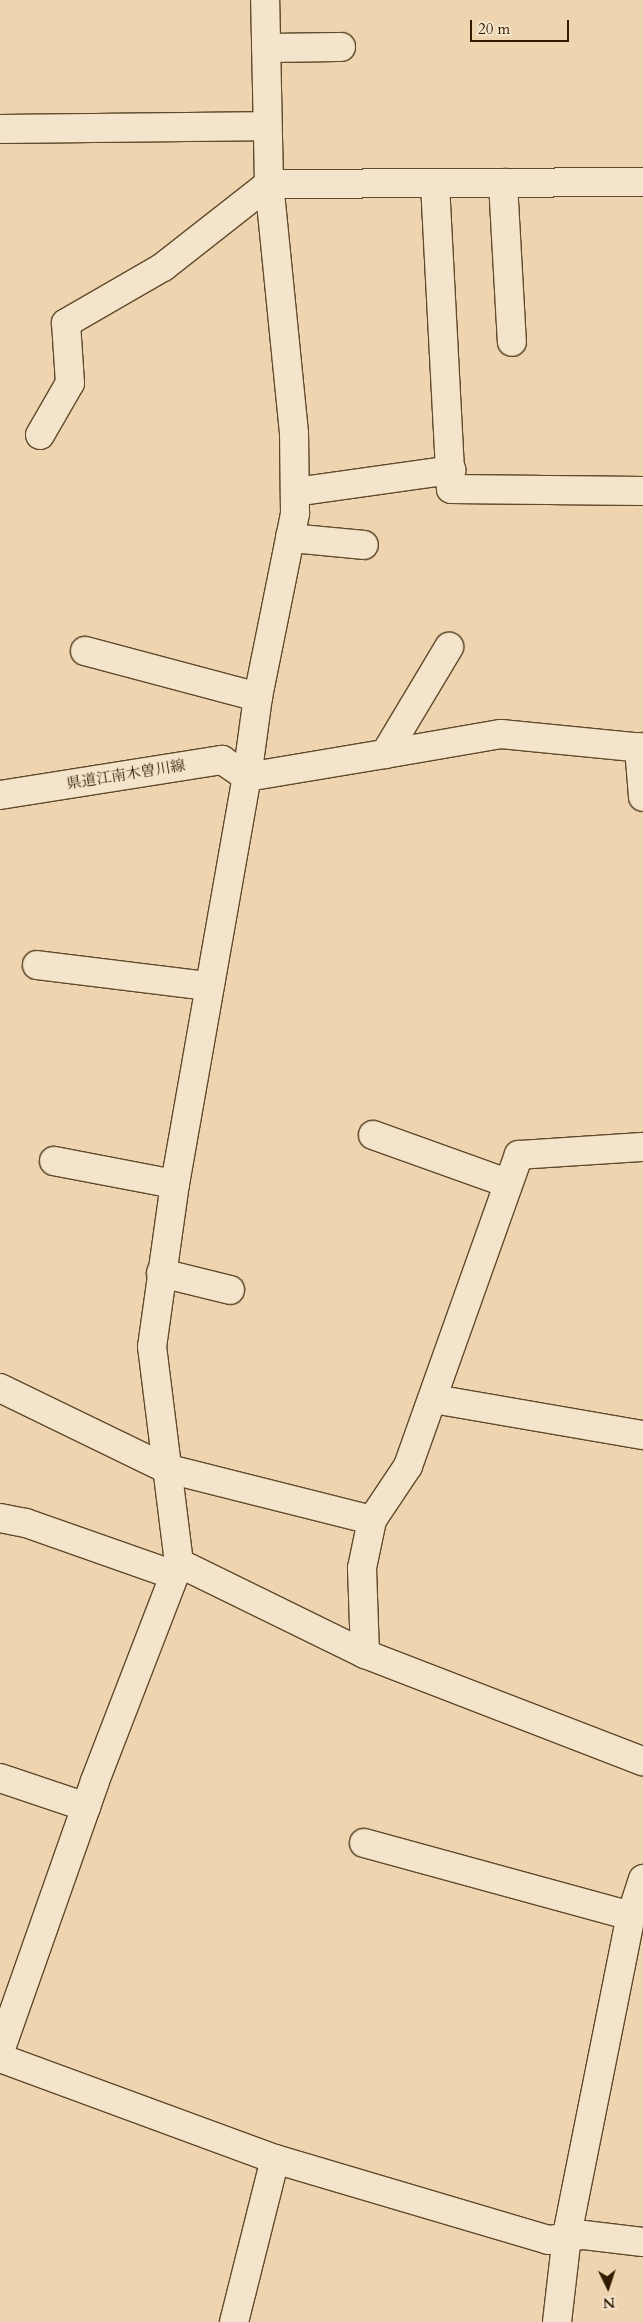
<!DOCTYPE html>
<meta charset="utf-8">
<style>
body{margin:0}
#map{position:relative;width:643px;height:2322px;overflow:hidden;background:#eed5af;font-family:Cardo,"Noto Serif JP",serif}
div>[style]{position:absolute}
.roads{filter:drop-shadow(1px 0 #604a2c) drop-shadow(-1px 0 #604a2c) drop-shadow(0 1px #604a2c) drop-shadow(0 -1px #604a2c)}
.minor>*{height:28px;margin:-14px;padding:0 14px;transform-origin:14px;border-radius:14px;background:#f4e4cb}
.secondary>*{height:28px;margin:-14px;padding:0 14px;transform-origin:14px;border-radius:14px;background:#f4e4cb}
span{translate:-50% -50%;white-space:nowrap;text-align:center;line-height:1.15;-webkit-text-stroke:4px #f4e4cb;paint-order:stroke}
.street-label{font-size:15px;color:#311b00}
.north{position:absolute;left:583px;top:2262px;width:50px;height:50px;-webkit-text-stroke:4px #f4e4cb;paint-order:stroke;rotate:176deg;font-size:14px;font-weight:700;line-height:20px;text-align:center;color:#311b00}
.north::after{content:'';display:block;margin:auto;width:18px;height:22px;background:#311b00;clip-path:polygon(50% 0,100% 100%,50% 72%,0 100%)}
.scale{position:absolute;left:470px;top:20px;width:99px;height:22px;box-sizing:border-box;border:2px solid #311b00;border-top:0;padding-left:6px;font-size:15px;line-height:18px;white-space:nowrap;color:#311b00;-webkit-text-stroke:4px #f4e4cb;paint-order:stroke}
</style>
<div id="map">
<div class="roads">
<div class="minor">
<i style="left:266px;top:48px;width:75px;rotate:-0.8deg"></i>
<i style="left:0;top:129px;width:267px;rotate:-0.6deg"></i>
<i style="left:503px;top:183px;width:159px;rotate:86.8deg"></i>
<i style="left:435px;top:184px;width:305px;rotate:87deg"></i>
<i style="left:451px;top:489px;width:192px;rotate:0.6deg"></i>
<i style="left:40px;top:435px;width:60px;rotate:-60deg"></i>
<i style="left:70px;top:383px;width:60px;rotate:-93.8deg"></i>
<i style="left:66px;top:323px;width:112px;rotate:-30deg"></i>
<i style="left:163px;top:267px;width:135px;rotate:-38.1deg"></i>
<i style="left:269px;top:184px;width:374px;rotate:-0.3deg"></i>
<i style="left:295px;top:492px;width:158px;rotate:-8deg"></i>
<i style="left:290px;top:538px;width:74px;rotate:5.4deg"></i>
<i style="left:85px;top:651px;width:179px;rotate:14.9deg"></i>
<i style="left:639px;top:747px;width:50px;rotate:85.4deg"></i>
<i style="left:385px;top:754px;width:118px;rotate:-9.8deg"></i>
<i style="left:501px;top:734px;width:143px;rotate:5.6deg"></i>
<i style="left:247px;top:777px;width:140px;rotate:-9.5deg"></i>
<i style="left:385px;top:754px;width:125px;rotate:-59.1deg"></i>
<i style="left:37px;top:965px;width:173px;rotate:7deg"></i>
<i style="left:373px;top:1135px;width:142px;rotate:19.7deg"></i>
<i style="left:54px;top:1161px;width:123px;rotate:10.8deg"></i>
<i style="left:161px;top:1273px;width:71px;rotate:13.8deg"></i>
<i style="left:0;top:1388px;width:183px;rotate:25.9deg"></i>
<i style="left:165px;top:1468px;width:213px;rotate:14.1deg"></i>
<i style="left:434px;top:1399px;width:212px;rotate:9.8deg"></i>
<i style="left:0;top:1518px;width:26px;rotate:11deg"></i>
<i style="left:26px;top:1523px;width:157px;rotate:19.4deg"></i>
<i style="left:179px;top:1563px;width:207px;rotate:26.1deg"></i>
<i style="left:365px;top:1654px;width:298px;rotate:21.1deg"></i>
<i style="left:365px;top:1654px;width:86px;rotate:-92deg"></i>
<i style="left:362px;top:1568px;width:49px;rotate:-78.2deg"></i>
<i style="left:372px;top:1520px;width:65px;rotate:-56.3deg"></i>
<i style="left:408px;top:1466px;width:330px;rotate:-70.4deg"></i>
<i style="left:519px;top:1155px;width:124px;rotate:-3.7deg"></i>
<i style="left:0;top:1778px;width:91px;rotate:18.6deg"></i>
<i style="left:364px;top:1843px;width:277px;rotate:15.3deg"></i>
<i style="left:0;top:2051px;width:286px;rotate:-70.6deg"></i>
<i style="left:95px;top:1781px;width:234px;rotate:-68.9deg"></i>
<i style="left:179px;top:1563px;width:218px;rotate:-97.1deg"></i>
<i style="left:152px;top:1347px;width:165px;rotate:-82deg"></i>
<i style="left:175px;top:1184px;width:413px;rotate:-80deg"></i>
<i style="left:247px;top:777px;width:81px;rotate:-82.2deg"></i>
<i style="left:258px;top:697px;width:188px;rotate:-78.6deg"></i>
<i style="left:295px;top:513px;width:80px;rotate:-90.7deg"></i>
<i style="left:294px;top:433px;width:250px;rotate:-95.7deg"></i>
<i style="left:269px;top:184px;width:184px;rotate:-91.2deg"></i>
<i style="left:0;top:2058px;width:293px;rotate:20.2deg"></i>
<i style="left:275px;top:2159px;width:285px;rotate:16.5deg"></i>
<i style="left:548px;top:2240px;width:36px;rotate:-8deg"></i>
<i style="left:584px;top:2235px;width:59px;rotate:6.8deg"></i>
<i style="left:234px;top:2322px;width:168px;rotate:-75.9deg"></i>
<i style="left:557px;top:2322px;width:88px;rotate:-83.4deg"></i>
<i style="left:567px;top:2235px;width:325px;rotate:-78.7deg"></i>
<i style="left:631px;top:1916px;width:39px;rotate:-72deg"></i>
</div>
<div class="secondary">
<i style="left:0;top:795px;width:225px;rotate:-9deg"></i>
<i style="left:222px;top:760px;width:30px;rotate:34deg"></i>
</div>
</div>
<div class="street-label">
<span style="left:126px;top:775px;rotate:-9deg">県道江南木曽川線</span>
</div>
<div class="north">N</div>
<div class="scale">20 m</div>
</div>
